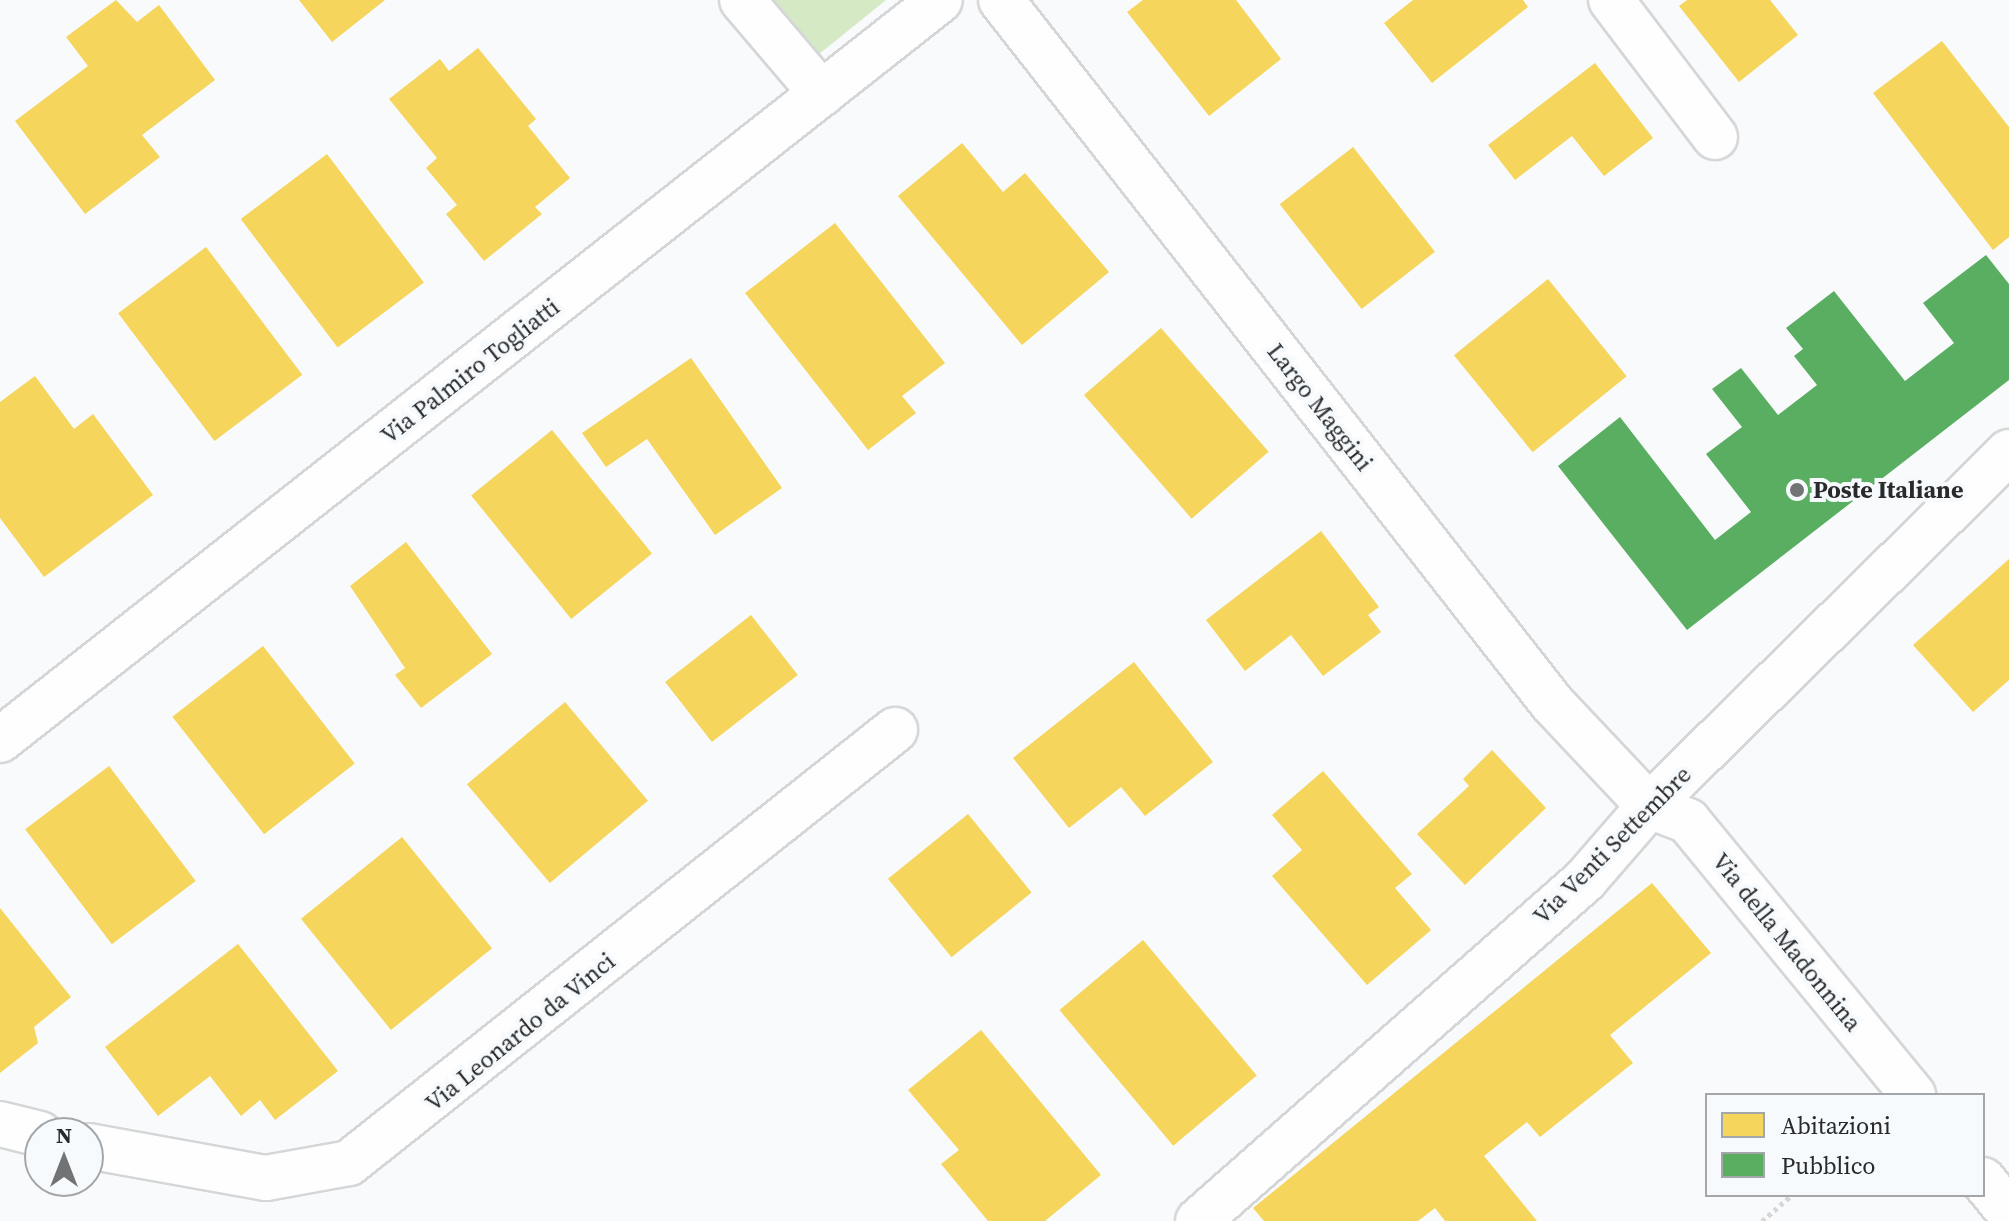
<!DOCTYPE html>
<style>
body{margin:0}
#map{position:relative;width:2009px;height:1221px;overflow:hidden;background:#f8fafc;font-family:"Source Serif 4",serif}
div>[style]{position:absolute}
.green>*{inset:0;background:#d5e9c4}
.homes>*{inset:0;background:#f6d55c;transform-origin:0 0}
.public>*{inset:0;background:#5aae61}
.path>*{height:5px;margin-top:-2.5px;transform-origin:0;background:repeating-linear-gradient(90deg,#d7d7d8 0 4px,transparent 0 8px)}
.roads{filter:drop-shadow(2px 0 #d4d6d7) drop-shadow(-2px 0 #d4d6d7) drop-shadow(0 2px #d4d6d7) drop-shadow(0 -2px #d4d6d7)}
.minor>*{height:44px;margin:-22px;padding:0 22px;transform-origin:22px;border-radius:22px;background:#fefeff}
.dots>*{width:22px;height:22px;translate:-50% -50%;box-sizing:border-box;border:4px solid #f7fafd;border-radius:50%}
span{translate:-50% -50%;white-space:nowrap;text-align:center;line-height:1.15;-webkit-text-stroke:8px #f7fafd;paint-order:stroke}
.street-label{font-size:24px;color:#282a2b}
.poi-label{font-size:24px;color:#282a2b;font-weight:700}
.left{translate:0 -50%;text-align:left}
.legend{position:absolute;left:1705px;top:1093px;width:280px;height:104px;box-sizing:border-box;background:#f7fafd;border:2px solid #a4a7a9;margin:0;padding:10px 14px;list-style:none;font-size:24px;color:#282a2b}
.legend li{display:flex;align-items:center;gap:16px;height:40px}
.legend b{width:40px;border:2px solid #a4a7a9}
.north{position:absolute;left:24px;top:1117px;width:80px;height:80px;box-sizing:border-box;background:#f7fafd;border:2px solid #a4a7a9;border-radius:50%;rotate:0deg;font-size:22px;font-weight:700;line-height:32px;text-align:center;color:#282a2b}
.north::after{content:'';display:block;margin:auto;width:28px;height:36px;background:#717374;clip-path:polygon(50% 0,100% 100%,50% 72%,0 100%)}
</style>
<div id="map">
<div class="green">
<i style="clip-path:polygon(767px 0,886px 0,813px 59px)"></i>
</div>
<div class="homes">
<i style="clip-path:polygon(116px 0,137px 22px,159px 5px,215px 80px,142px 135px,160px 157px,85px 214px,15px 121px,88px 66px,66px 37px)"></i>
<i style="clip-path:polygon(299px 0,385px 0,332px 42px)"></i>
<i style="clip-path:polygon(1143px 0,1236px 0,1281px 59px,1209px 116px,1127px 12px)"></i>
<i style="clip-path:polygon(1413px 0,1523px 0,1528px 7px,1432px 83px,1384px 23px)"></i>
<i style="clip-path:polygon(1687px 0,1770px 0,1798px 35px,1739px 82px,1679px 6px)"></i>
<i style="clip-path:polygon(1942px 41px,2009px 127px,2009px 237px,1993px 250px,1873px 93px)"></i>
<i style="clip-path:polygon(478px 48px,536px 119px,528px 126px,570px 178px,535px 207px,542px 214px,484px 261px,446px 214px,457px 205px,426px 168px,437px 158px,389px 99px,440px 59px,449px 71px)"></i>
<i style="clip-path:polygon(1595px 63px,1653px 138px,1604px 176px,1572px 136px,1515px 180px,1488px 145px)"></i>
<i style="clip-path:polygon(962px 143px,1003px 192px,1025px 173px,1109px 272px,1022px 345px,898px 196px)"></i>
<i style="left:1353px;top:147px;width:133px;height:93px;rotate:52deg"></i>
<i style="left:327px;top:154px;width:161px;height:108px;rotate:53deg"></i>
<i style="clip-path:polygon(835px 223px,945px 363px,902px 396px,916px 413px,868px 450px,745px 293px)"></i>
<i style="left:206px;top:247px;width:160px;height:110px;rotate:53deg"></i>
<i style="left:1548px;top:279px;width:125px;height:121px;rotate:51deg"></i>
<i style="left:1161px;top:328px;width:164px;height:102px;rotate:49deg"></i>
<i style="clip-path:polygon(691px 358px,782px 488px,715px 535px,647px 439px,606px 467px,582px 433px)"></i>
<i style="clip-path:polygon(35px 376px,74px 429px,93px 414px,153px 495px,44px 577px,0 518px,0 402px)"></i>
<i style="left:552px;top:430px;width:159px;height:104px;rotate:51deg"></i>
<i style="clip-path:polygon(1321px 531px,1379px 607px,1368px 615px,1381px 632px,1323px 676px,1291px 635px,1245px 671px,1206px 620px)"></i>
<i style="clip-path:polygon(406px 542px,492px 654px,421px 708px,395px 675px,405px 668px,350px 586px)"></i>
<i style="clip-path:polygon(2009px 559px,2009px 680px,1973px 712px,1913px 645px)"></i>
<i style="left:751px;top:615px;width:76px;height:109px;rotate:52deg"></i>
<i style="left:263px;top:646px;width:149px;height:115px;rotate:52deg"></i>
<i style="clip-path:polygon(1134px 662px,1213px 762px,1145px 816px,1121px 787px,1069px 828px,1013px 758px)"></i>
<i style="left:565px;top:702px;width:129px;height:128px;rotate:50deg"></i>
<i style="clip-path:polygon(1492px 750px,1546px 808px,1465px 885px,1417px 834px,1469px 786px,1463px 779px)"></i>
<i style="left:109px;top:766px;width:144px;height:105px;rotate:53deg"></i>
<i style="clip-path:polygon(1323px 771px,1412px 874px,1395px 888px,1431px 930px,1367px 985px,1272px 876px,1302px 850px,1272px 815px)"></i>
<i style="left:968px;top:814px;width:101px;height:103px;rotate:51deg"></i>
<i style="left:402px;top:837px;width:143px;height:130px;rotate:51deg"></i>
<i style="clip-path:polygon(1652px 883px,1711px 953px,1610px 1035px,1633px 1063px,1540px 1137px,1527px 1122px,1484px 1156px,1537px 1221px,1445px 1221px,1435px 1208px,1418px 1221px,1264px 1221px,1253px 1208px)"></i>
<i style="clip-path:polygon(0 908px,71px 997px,34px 1027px,38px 1043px,0 1073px)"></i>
<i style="left:1143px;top:940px;width:177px;height:109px;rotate:50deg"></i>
<i style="clip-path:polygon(238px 944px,338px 1071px,275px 1120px,260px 1100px,241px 1116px,210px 1076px,158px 1116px,105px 1047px)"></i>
<i style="clip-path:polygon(981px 1030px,1101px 1175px,1045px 1221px,988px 1221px,941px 1164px,959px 1150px,908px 1090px)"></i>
</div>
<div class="public">
<i style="clip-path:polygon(1986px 255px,2009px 284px,2009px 380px,1687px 630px,1558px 466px,1620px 417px,1715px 540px,1751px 512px,1706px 454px,1742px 427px,1712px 389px,1741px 368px,1778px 415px,1817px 385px,1794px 356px,1803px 349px,1786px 328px,1834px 291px,1905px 381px,1954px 343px,1923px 303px)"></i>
</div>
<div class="path">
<i style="left:1762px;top:1221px;width:40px;rotate:-41deg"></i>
</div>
<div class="roads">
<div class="minor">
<i style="left:742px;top:0;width:123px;rotate:49.6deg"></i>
<i style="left:1001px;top:0;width:893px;rotate:51.91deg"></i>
<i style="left:1552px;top:703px;width:141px;rotate:46.7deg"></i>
<i style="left:1649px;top:806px;width:42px;rotate:21deg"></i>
<i style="left:1688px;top:821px;width:355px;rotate:50.6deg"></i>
<i style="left:1611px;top:0;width:172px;rotate:52.8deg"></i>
<i style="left:0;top:740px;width:1196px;rotate:-38.21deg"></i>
<i style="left:0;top:1124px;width:41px;rotate:14deg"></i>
<i style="left:88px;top:1146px;width:181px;rotate:10.2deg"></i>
<i style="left:266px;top:1178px;width:84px;rotate:-10.2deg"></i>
<i style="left:349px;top:1163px;width:697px;rotate:-38.42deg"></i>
<i style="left:1983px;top:1180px;width:41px;rotate:50.9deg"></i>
<i style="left:1198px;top:1221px;width:516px;rotate:-41.38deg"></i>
<i style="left:1585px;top:880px;width:98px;rotate:-49.1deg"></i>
<i style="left:1649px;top:806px;width:505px;rotate:-44.52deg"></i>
</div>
</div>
<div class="dots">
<i style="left:1797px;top:490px;background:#717374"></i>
</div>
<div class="street-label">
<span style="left:470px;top:371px;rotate:-38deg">Via Palmiro Togliatti</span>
<span style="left:1320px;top:407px;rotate:52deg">Largo Maggini</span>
<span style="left:1612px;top:845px;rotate:-45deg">Via Venti Settembre</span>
<span style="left:1787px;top:942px;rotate:51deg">Via della Madonnina</span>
<span style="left:520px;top:1032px;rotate:-39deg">Via Leonardo da Vinci</span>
</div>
<div class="poi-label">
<span class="left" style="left:1813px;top:490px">Poste Italiane</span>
</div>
<ul class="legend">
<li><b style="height:22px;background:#f6d55c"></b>Abitazioni</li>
<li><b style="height:22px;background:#5aae61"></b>Pubblico</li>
</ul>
<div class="north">N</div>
</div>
